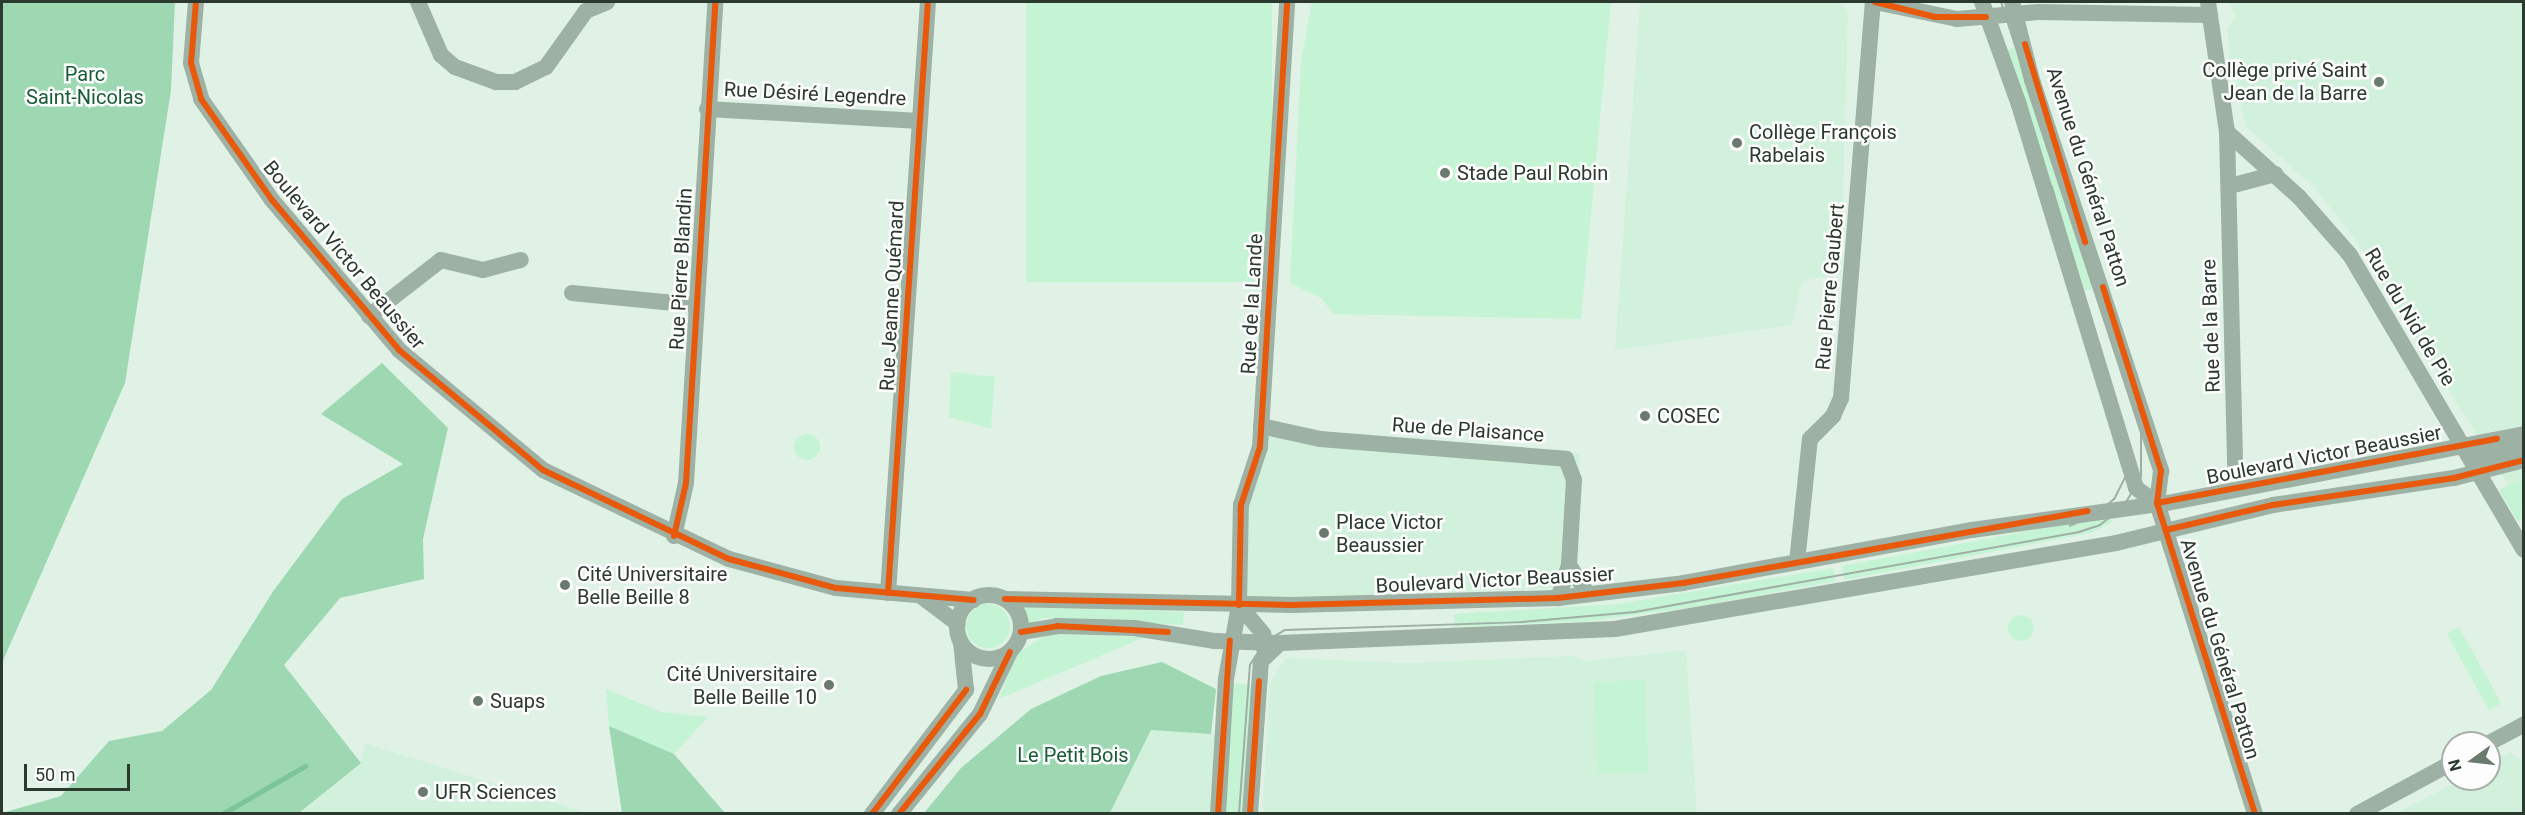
<!DOCTYPE html>
<meta charset="utf-8">
<style>
body{margin:0}
#map{position:relative;width:2525px;height:815px;overflow:hidden;background:#e0f2e6;font-family:Roboto,sans-serif}
div>[style]{position:absolute}
.built>*{inset:0;background:#d2f1dc}
.green>*{inset:0;background:#c4f4d4;transform-origin:0 0}
.round{border-radius:50%}
.forest>*{inset:0;background:#9dd8b3}
.stream>*{height:4.5px;margin:-2.25px;padding:0 2.25px;transform-origin:2.25px;border-radius:2.25px;background:#7dc498}
.minor>*{height:16px;margin:-8px;padding:0 8px;transform-origin:8px;border-radius:8px;background:#9db1a4}
.minor>.ring{margin:-8px;padding:0;box-sizing:content-box;background:none;border:16px solid #9db1a4;border-radius:50%}
.tram>*{height:1.5px;margin:-0.75px;padding:0 0.75px;transform-origin:0.75px;border-radius:0.75px;background:#9fafa5}
.cycleway>*{height:6px;margin:-3px;padding:0 3px;transform-origin:3px;border-radius:3px;background:#e8590c}
.dots>*{width:16px;height:16px;translate:-50% -50%;box-sizing:border-box;border:3px solid #fdfdfd;border-radius:50%}
span{translate:-50% -50%;white-space:nowrap;text-align:center;line-height:1.15;-webkit-text-stroke:5px #fdfdfd;paint-order:stroke}
.poi-label{font-size:20px;color:#2b392f}
.right{translate:-100% -50%;text-align:right}
.left{translate:0 -50%;text-align:left}
.park-label{font-size:20px;color:#175c36}
.street-label{font-size:20px;color:#2b392f}
.frame{position:absolute;inset:0;border:3px solid #2b392f;pointer-events:none}
.north{position:absolute;left:2441px;top:731px;width:60px;height:60px;box-sizing:border-box;background:#fdfdfd;border:2px solid #a9afab;border-radius:50%;rotate:255deg;font-size:16px;font-weight:700;line-height:24px;text-align:center;color:#2b392f}
.north::after{content:'';display:block;margin:auto;width:21px;height:27px;background:#6a7a6f;clip-path:polygon(50% 0,100% 100%,50% 72%,0 100%)}
.scale{position:absolute;left:24px;top:764px;width:106px;height:27px;box-sizing:border-box;border:3px solid #2b392f;border-top:0;padding-left:8px;font-size:18px;line-height:21px;white-space:nowrap;color:#2b392f;-webkit-text-stroke:4px #fdfdfd;paint-order:stroke}
</style>
<div id="map">
<div class="built">
<i style="clip-path:polygon(1640px 2px,1839px 2px,1848px 11px,1841px 275px,1802px 281px,1792px 325px,1615px 350px)"></i>
<i style="clip-path:polygon(2229px 2px,2523px 2px,2523px 509px,2350px 232px,2312px 185px,2246px 127px,2230px 62px,2227px 28px,2236px 17px)"></i>
<i style="clip-path:polygon(1265px 436px,1580px 454px,1578px 587px,1248px 600px,1247px 517px)"></i>
<i style="clip-path:polygon(1686px 650px,1697px 813px,1262px 814px,1270px 684px,1285px 658px,1406px 663px,1571px 656px,1587px 661px)"></i>
<i style="clip-path:polygon(1152px 729px,1215px 734px,1210px 813px,1110px 814px)"></i>
<i style="clip-path:polygon(365px 743px,587px 813px,299px 814px,360px 763px)"></i>
<i style="clip-path:polygon(2510px 752px,2523px 762px,2523px 813px,2396px 813px,2462px 779px,2489px 779px,2489px 764px)"></i>
</div>
<div class="green">
<i style="left:1026px;top:2px;width:246px;height:280px"></i>
<i style="clip-path:polygon(1312px 2px,1611px 2px,1581px 319px,1334px 314px,1321px 298px,1290px 283px,1301px 62px)"></i>
<i style="clip-path:polygon(2018px 46px,2098px 287px,2079px 293px,2006px 50px)"></i>
<i style="clip-path:polygon(951px 372px,995px 377px,991px 429px,949px 417px)"></i>
<i class="round" style="left:794px;top:434px;width:26px;height:26px"></i>
<i style="clip-path:polygon(2523px 479px,2521px 520px,2518px 522px,2499px 490px)"></i>
<i style="clip-path:polygon(2108px 516px,2113px 522px,2090px 533px,1844px 580px,1842px 566px)"></i>
<i style="clip-path:polygon(1833px 568px,1836px 581px,1695px 607px,1589px 621px,1455px 627px,1454px 614px,1618px 604px)"></i>
<i class="round" style="left:966px;top:604px;width:44px;height:44px"></i>
<i style="clip-path:polygon(1022px 605px,1184px 612px,1183px 625px,1043px 618px,1028px 624px)"></i>
<i class="round" style="left:2008px;top:615px;width:26px;height:26px"></i>
<i style="left:2459px;top:627px;width:87px;height:14px;rotate:61deg"></i>
<i style="clip-path:polygon(1047px 634px,1145px 637px,999px 699px,1016px 655px)"></i>
<i style="left:1645px;top:680px;width:92px;height:51px;rotate:88deg"></i>
<i style="left:1233px;top:683px;width:21px;height:131px;rotate:5deg"></i>
<i style="clip-path:polygon(606px 689px,661px 712px,708px 717px,674px 754px,609px 726px)"></i>
</div>
<div class="forest">
<i style="clip-path:polygon(2px 2px,175px 2px,171px 90px,125px 383px,2px 663px)"></i>
<i style="clip-path:polygon(382px 363px,448px 428px,423px 539px,424px 579px,340px 598px,284px 665px,361px 763px,299px 813px,2px 813px,61px 796px,109px 741px,162px 731px,211px 690px,274px 590px,342px 499px,403px 464px,321px 414px)"></i>
<i style="clip-path:polygon(1162px 662px,1216px 689px,1211px 734px,1151px 730px,1110px 813px,924px 813px,961px 768px,1031px 709px,1101px 676px)"></i>
<i style="clip-path:polygon(609px 726px,674px 754px,725px 813px,622px 813px)"></i>
</div>
<div class="stream">
<i style="left:222px;top:814px;width:96px;rotate:-30deg"></i>
</div>
<div class="minor">
<i style="left:196px;top:2px;width:61px;rotate:94.7deg"></i>
<i style="left:191px;top:63px;width:37px;rotate:74deg"></i>
<i style="left:201px;top:99px;width:123px;rotate:54.9deg"></i>
<i style="left:272px;top:200px;width:197px;rotate:49.7deg"></i>
<i style="left:399px;top:350px;width:187px;rotate:39.8deg"></i>
<i style="left:543px;top:470px;width:206px;rotate:25.6deg"></i>
<i style="left:729px;top:559px;width:111px;rotate:15.2deg"></i>
<i style="left:836px;top:588px;width:138px;rotate:5deg"></i>
<i style="left:418px;top:2px;width:58px;rotate:66.5deg"></i>
<i style="left:441px;top:55px;width:18px;rotate:41deg"></i>
<i style="left:455px;top:67px;width:44px;rotate:20.1deg"></i>
<i style="left:496px;top:82px;width:19px"></i>
<i style="left:515px;top:82px;width:34px;rotate:-26deg"></i>
<i style="left:546px;top:67px;width:69px;rotate:-54.5deg"></i>
<i style="left:586px;top:11px;width:23px;rotate:-23deg"></i>
<i style="left:1875px;top:2px;width:84px;rotate:11.7deg"></i>
<i style="left:1957px;top:19px;width:82px;rotate:-4.9deg"></i>
<i style="left:2039px;top:12px;width:171px;rotate:1deg"></i>
<i style="left:1982px;top:2px;width:109px;rotate:70.2deg"></i>
<i style="left:2019px;top:105px;width:400px;rotate:73deg"></i>
<i style="left:2136px;top:488px;width:26px;rotate:36deg"></i>
<i style="left:2012px;top:2px;width:81px;rotate:75.6deg"></i>
<i style="left:2032px;top:80px;width:412px;rotate:71.7deg"></i>
<i style="left:2161px;top:471px;width:32px;rotate:97deg"></i>
<i style="left:2157px;top:503px;width:326px;rotate:72.5deg"></i>
<i style="left:2208px;top:2px;width:131px;rotate:81.7deg"></i>
<i style="left:2227px;top:132px;width:333px;rotate:88.6deg"></i>
<i style="left:707px;top:109px;width:213px;rotate:3.2deg"></i>
<i style="left:2227px;top:132px;width:97px;rotate:42.1deg"></i>
<i style="left:2299px;top:197px;width:77px;rotate:48.7deg"></i>
<i style="left:2350px;top:255px;width:342px;rotate:59.5deg"></i>
<i style="left:2230px;top:186px;width:47px;rotate:-14.9deg"></i>
<i style="left:572px;top:293px;width:123px;rotate:5.6deg"></i>
<i style="left:369px;top:316px;width:91px;rotate:-37.9deg"></i>
<i style="left:441px;top:260px;width:43px;rotate:13.4deg"></i>
<i style="left:483px;top:270px;width:39px;rotate:-15deg"></i>
<i style="left:1261px;top:426px;width:60px;rotate:12.4deg"></i>
<i style="left:1320px;top:439px;width:247px;rotate:4.6deg"></i>
<i style="left:1566px;top:459px;width:22px;rotate:69deg"></i>
<i style="left:1574px;top:480px;width:85px;rotate:93.4deg"></i>
<i style="left:1569px;top:565px;width:35px;rotate:108deg"></i>
<i style="left:2476px;top:472px;width:16px;rotate:-79deg"></i>
<i style="left:2479px;top:456px;width:46px;rotate:-13.7deg"></i>
<i style="left:674px;top:536px;width:54px;rotate:-77.2deg"></i>
<i style="left:686px;top:483px;width:482px;rotate:-86.5deg"></i>
<i style="left:1797px;top:562px;width:124px;rotate:-84deg"></i>
<i style="left:1810px;top:439px;width:33px;rotate:-45deg"></i>
<i style="left:1833px;top:416px;width:20px;rotate:-66deg"></i>
<i style="left:1841px;top:398px;width:397px;rotate:-85.4deg"></i>
<i style="left:1569px;top:565px;width:35px;rotate:57deg"></i>
<i style="left:888px;top:593px;width:592px;rotate:-86.13deg"></i>
<i class="ring" style="left:957px;top:595px;width:48px;height:48px"></i>
<i style="left:921px;top:596px;width:46px;rotate:37.1deg"></i>
<i style="left:1005px;top:599px;width:286px;rotate:1.2deg"></i>
<i style="left:1291px;top:605px;width:267px;rotate:-1.5deg"></i>
<i style="left:1558px;top:598px;width:126px;rotate:-6.8deg"></i>
<i style="left:1683px;top:583px;width:294px;rotate:-10.4deg"></i>
<i style="left:1972px;top:530px;width:197px;rotate:-7.9deg"></i>
<i style="left:2167px;top:503px;width:364px;rotate:-10.9deg"></i>
<i style="left:1239px;top:605px;width:38px;rotate:50deg"></i>
<i style="left:1263px;top:634px;width:15px;rotate:86deg"></i>
<i style="left:1021px;top:632px;width:36px;rotate:-9deg"></i>
<i style="left:1057px;top:626px;width:77px;rotate:1.5deg"></i>
<i style="left:1134px;top:628px;width:81px;rotate:9.2deg"></i>
<i style="left:1214px;top:641px;width:66px;rotate:1.7deg"></i>
<i style="left:1280px;top:643px;width:335px;rotate:-2.4deg"></i>
<i style="left:1615px;top:629px;width:508px;rotate:-9.74deg"></i>
<i style="left:2116px;top:543px;width:162px;rotate:-13.6deg"></i>
<i style="left:2273px;top:505px;width:183px;rotate:-8.5deg"></i>
<i style="left:2454px;top:478px;width:72px;rotate:-14.4deg"></i>
<i style="left:2489px;top:743px;width:40px;rotate:-28deg"></i>
<i style="left:872px;top:814px;width:156px;rotate:-52.8deg"></i>
<i style="left:966px;top:690px;width:48px;rotate:-95.9deg"></i>
<i style="left:899px;top:814px;width:129px;rotate:-51deg"></i>
<i style="left:980px;top:714px;width:69px;rotate:-64.2deg"></i>
<i style="left:1218px;top:814px;width:135px;rotate:-86.6deg"></i>
<i style="left:1226px;top:679px;width:75px;rotate:-80deg"></i>
<i style="left:1239px;top:605px;width:100px;rotate:-88.9deg"></i>
<i style="left:1241px;top:505px;width:61px;rotate:-71.9deg"></i>
<i style="left:1260px;top:447px;width:446px;rotate:-86.5deg"></i>
<i style="left:1250px;top:814px;width:153px;rotate:-85.9deg"></i>
<i style="left:1261px;top:661px;width:26px;rotate:-43deg"></i>
<i style="left:2357px;top:814px;width:109px;rotate:-28.4deg"></i>
</div>
<div class="tram">
<i style="left:2052px;top:186px;width:271px;rotate:73.3deg"></i>
<i style="left:2130px;top:446px;width:27px;rotate:94deg"></i>
<i style="left:2128px;top:473px;width:29px;rotate:117deg"></i>
<i style="left:2115px;top:499px;width:23px;rotate:139deg"></i>
<i style="left:2098px;top:514px;width:30px;rotate:156deg"></i>
<i style="left:1239px;top:814px;width:149px;rotate:-85.8deg"></i>
<i style="left:1250px;top:665px;width:27px;rotate:-57deg"></i>
<i style="left:1265px;top:642px;width:23px;rotate:-31deg"></i>
<i style="left:1285px;top:630px;width:237px;rotate:-1.9deg"></i>
<i style="left:1522px;top:622px;width:113px;rotate:-5.1deg"></i>
<i style="left:1635px;top:612px;width:451px;rotate:-10.2deg"></i>
<i style="left:2079px;top:532px;width:22px;rotate:-18deg"></i>
<i style="left:2100px;top:525px;width:31px;rotate:-38deg"></i>
<i style="left:2124px;top:506px;width:34px;rotate:-60deg"></i>
<i style="left:2141px;top:476px;width:43px;rotate:-90deg"></i>
<i style="left:2141px;top:433px;width:453px;rotate:-108deg"></i>
</div>
<div class="cycleway">
<i style="left:196px;top:2px;width:61px;rotate:94.7deg"></i>
<i style="left:191px;top:63px;width:37px;rotate:74deg"></i>
<i style="left:201px;top:99px;width:123px;rotate:54.9deg"></i>
<i style="left:272px;top:200px;width:197px;rotate:49.7deg"></i>
<i style="left:399px;top:350px;width:187px;rotate:39.8deg"></i>
<i style="left:543px;top:470px;width:206px;rotate:25.6deg"></i>
<i style="left:729px;top:559px;width:111px;rotate:15.2deg"></i>
<i style="left:836px;top:588px;width:138px;rotate:5deg"></i>
<i style="left:1875px;top:2px;width:62px;rotate:14deg"></i>
<i style="left:1935px;top:17px;width:51px"></i>
<i style="left:2025px;top:44px;width:207px;rotate:73.1deg"></i>
<i style="left:2103px;top:287px;width:193px;rotate:72.5deg"></i>
<i style="left:2161px;top:471px;width:32px;rotate:97deg"></i>
<i style="left:2157px;top:503px;width:326px;rotate:72.5deg"></i>
<i style="left:2157px;top:503px;width:346px;rotate:-10.7deg"></i>
<i style="left:2166px;top:530px;width:110px;rotate:-13.2deg"></i>
<i style="left:2273px;top:505px;width:183px;rotate:-8.5deg"></i>
<i style="left:2454px;top:478px;width:72px;rotate:-14.4deg"></i>
<i style="left:674px;top:536px;width:54px;rotate:-77.2deg"></i>
<i style="left:686px;top:483px;width:482px;rotate:-86.5deg"></i>
<i style="left:888px;top:593px;width:592px;rotate:-86.13deg"></i>
<i style="left:1005px;top:599px;width:286px;rotate:1.2deg"></i>
<i style="left:1291px;top:605px;width:267px;rotate:-1.5deg"></i>
<i style="left:1558px;top:598px;width:126px;rotate:-6.8deg"></i>
<i style="left:1683px;top:583px;width:411px;rotate:-10.1deg"></i>
<i style="left:1239px;top:605px;width:100px;rotate:-88.9deg"></i>
<i style="left:1241px;top:505px;width:61px;rotate:-71.9deg"></i>
<i style="left:1260px;top:447px;width:446px;rotate:-86.5deg"></i>
<i style="left:1021px;top:632px;width:36px;rotate:-9deg"></i>
<i style="left:1057px;top:626px;width:111px;rotate:3.1deg"></i>
<i style="left:872px;top:814px;width:156px;rotate:-52.8deg"></i>
<i style="left:899px;top:814px;width:129px;rotate:-51deg"></i>
<i style="left:980px;top:714px;width:69px;rotate:-64.2deg"></i>
<i style="left:1218px;top:814px;width:174px;rotate:-86.1deg"></i>
<i style="left:1250px;top:814px;width:133px;rotate:-86.1deg"></i>
</div>
<div class="dots">
<i style="left:2379px;top:82px;background:#6a7a6f"></i>
<i style="left:1737px;top:143px;background:#6a7a6f"></i>
<i style="left:1445px;top:173px;background:#6a7a6f"></i>
<i style="left:1645px;top:416px;background:#6a7a6f"></i>
<i style="left:1324px;top:533px;background:#6a7a6f"></i>
<i style="left:565px;top:585px;background:#6a7a6f"></i>
<i style="left:829px;top:685px;background:#6a7a6f"></i>
<i style="left:478px;top:701px;background:#6a7a6f"></i>
<i style="left:423px;top:792px;background:#6a7a6f"></i>
</div>
<div class="poi-label">
<span class="right" style="left:2367px;top:82px">Collège privé Saint<br>Jean de la Barre</span>
<span class="left" style="left:1749px;top:144px">Collège François<br>Rabelais</span>
<span class="left" style="left:1457px;top:173px">Stade Paul Robin</span>
<span class="left" style="left:1657px;top:416px">COSEC</span>
<span class="left" style="left:1336px;top:534px">Place Victor<br>Beaussier</span>
<span class="left" style="left:577px;top:586px">Cité Universitaire<br>Belle Beille 8</span>
<span class="right" style="left:817px;top:686px">Cité Universitaire<br>Belle Beille 10</span>
<span class="left" style="left:490px;top:701px">Suaps</span>
<span class="left" style="left:435px;top:792px">UFR Sciences</span>
</div>
<div class="park-label">
<span style="left:85px;top:86px">Parc<br>Saint-Nicolas</span>
<span style="left:1073px;top:755px">Le Petit Bois</span>
</div>
<div class="street-label">
<span style="left:815px;top:94px;rotate:3deg">Rue Désiré Legendre</span>
<span style="left:2088px;top:177px;rotate:72deg">Avenue du Général Patton</span>
<span style="left:344px;top:255px;rotate:50deg">Boulevard Victor Beaussier</span>
<span style="left:681px;top:269px;rotate:-87deg">Rue Pierre Blandin</span>
<span style="left:1830px;top:287px;rotate:-85deg">Rue Pierre Gaubert</span>
<span style="left:892px;top:296px;rotate:-87deg">Rue Jeanne Quémard</span>
<span style="left:1252px;top:304px;rotate:-87deg">Rue de la Lande</span>
<span style="left:2410px;top:317px;rotate:59deg">Rue du Nid de Pie</span>
<span style="left:2211px;top:326px;rotate:-92deg">Rue de la Barre</span>
<span style="left:1468px;top:430px;rotate:4deg">Rue de Plaisance</span>
<span style="left:2324px;top:455px;rotate:-11deg">Boulevard Victor Beaussier</span>
<span style="left:1495px;top:580px;rotate:-3deg">Boulevard Victor Beaussier</span>
<span style="left:2220px;top:649px;rotate:73deg">Avenue du Général Patton</span>
</div>
<div class="frame"></div>
<div class="north">N</div>
<div class="scale">50 m</div>
</div>
